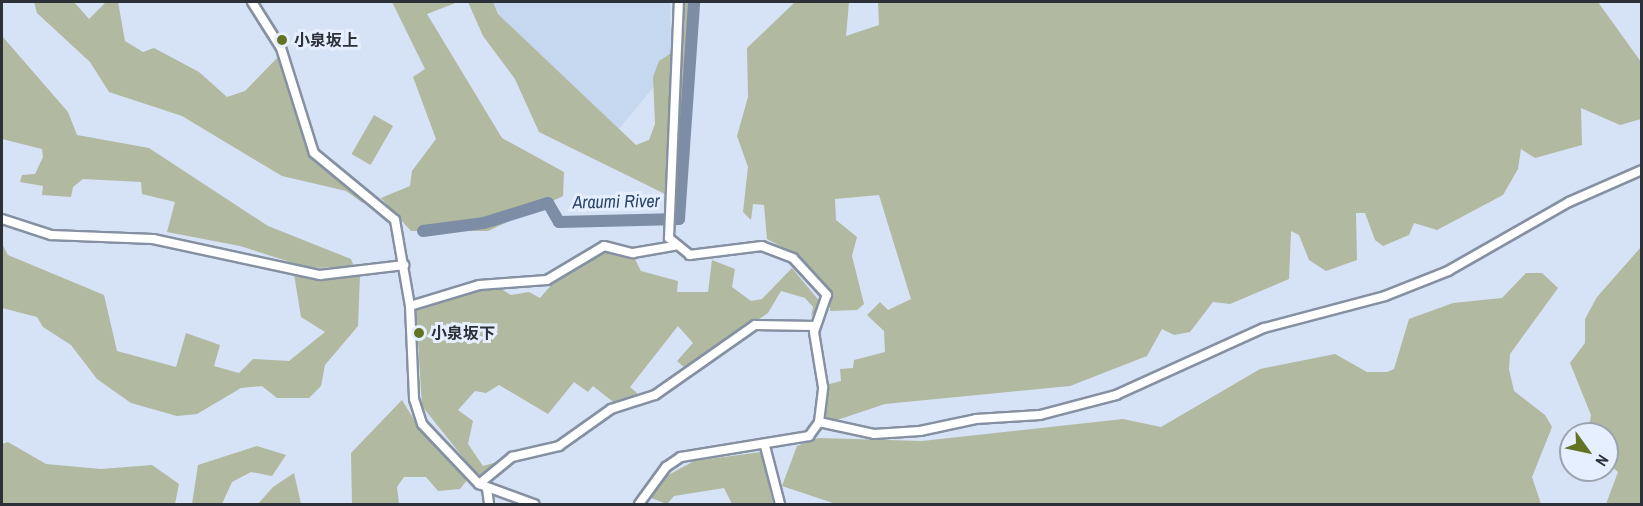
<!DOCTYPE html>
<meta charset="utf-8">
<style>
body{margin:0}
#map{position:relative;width:1643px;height:506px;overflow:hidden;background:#d6e2f5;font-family:"Archivo Narrow","Noto Sans JP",sans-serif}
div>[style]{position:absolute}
.built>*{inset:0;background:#c6d8f0}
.green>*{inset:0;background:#b1b9a1;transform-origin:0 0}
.river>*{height:12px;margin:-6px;padding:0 6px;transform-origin:6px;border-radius:6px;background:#7c8da5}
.roads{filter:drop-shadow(2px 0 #8591a2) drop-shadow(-2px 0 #8591a2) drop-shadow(0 2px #8591a2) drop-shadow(0 -2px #8591a2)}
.minor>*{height:8px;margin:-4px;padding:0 4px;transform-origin:4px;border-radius:4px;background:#fff}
.dots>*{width:16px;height:16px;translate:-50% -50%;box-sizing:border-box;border:3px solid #e5efff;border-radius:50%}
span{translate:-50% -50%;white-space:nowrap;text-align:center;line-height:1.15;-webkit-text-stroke:6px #e5efff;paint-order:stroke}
.poi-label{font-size:16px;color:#2c3138;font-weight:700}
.left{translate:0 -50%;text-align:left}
.water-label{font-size:18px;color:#2c466b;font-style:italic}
.frame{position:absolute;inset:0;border:3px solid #2c3138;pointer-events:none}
.north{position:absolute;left:1559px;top:422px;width:60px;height:60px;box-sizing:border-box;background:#e5efff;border:2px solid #9ba3af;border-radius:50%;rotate:123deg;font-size:16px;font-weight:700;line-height:24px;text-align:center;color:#2c3138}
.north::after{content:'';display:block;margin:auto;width:21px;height:27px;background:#627423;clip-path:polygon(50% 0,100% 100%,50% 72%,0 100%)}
</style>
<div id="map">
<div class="built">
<i style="clip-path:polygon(493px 2px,670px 2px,671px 66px,619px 129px,498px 14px)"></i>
</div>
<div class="green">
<i style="clip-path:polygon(34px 2px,74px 2px,89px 19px,106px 2px,118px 2px,125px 41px,143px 52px,154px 48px,199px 72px,227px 97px,245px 91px,279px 56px,305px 146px,319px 164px,365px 198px,363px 203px,346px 191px,282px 176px,182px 116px,109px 92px,90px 62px,37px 13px)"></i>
<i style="clip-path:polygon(392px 2px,458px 2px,427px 14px,502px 138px,564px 172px,563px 196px,488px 231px,411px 231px,381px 198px,410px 186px,412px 171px,436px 139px,413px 77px,425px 69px)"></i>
<i style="clip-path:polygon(468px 2px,493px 2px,498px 14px,636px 145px,649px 140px,655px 124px,653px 77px,659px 61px,673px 52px,665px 194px,539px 132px,515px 79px,483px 36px)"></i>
<i style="clip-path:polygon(684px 2px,692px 2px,684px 167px,673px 217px)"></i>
<i style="clip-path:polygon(795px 2px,849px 2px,846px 36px,879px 25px,878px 2px,1598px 2px,1641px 62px,1641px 119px,1620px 125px,1581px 108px,1582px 145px,1535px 158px,1521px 149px,1518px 169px,1503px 195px,1437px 230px,1414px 223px,1409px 235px,1383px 246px,1375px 240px,1365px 213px,1356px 213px,1357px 260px,1326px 271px,1309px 260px,1299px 235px,1291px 231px,1289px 279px,1230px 304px,1213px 302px,1190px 332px,1174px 335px,1162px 329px,1147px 356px,1070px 386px,885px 404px,834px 421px,826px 418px,826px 385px,841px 381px,840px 369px,853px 368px,854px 360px,885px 352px,884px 331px,867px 315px,880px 302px,888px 310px,911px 299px,879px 195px,835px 199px,836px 220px,857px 237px,852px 256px,864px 304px,857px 310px,830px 311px,830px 293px,797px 255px,767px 239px,764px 205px,753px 204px,751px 220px,743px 212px,748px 167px,737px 136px,748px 97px,747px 48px)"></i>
<i style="clip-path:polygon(2px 36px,68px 112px,77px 135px,149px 148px,268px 226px,351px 259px,354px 267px,309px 268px,240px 246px,167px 232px,175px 202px,142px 194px,141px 182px,83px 179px,73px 187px,71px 197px,42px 195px,43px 186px,20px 182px,22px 175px,35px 174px,43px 157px,42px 149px,2px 139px)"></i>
<i style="left:374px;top:115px;width:22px;height:45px;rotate:30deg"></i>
<i style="clip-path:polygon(2px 244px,8px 255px,104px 295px,117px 351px,176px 367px,186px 333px,220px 345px,214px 366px,239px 373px,253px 359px,289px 361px,325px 332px,301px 317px,294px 274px,327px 279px,360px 275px,358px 326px,325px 365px,321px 386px,309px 398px,277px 398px,262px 386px,241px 388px,197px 414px,177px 416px,131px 403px,97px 379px,71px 345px,43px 327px,37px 317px,2px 308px)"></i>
<i style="clip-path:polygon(1641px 247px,1641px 504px,1606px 504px,1618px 472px,1607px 463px,1607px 434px,1588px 432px,1591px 415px,1570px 363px,1585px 343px,1585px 319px,1597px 297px)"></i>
<i style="clip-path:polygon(603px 250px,622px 251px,634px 257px,641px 271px,678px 281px,677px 292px,708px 292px,712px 260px,735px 269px,732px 287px,751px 301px,762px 299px,792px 268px,821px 303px,811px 317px,813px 307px,805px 298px,781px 291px,768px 313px,685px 368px,677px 361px,693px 343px,678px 326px,630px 387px,637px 393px,631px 401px,617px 405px,593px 386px,588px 392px,574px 382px,548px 414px,499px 385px,486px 393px,475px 391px,458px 410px,473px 421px,468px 444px,483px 466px,504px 460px,485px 476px,477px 475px,422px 406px,416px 309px,495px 285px,511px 295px,529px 292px,540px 298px,560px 275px)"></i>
<i style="clip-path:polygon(1526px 273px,1542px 273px,1558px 288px,1510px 354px,1509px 369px,1514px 391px,1545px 415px,1552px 427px,1532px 477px,1541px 504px,836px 504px,782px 486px,797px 446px,818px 438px,922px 441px,1123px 419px,1161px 427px,1260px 369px,1335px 354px,1367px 372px,1387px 372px,1394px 369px,1409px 319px,1453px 303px,1502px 298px)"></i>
<i style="clip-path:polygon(402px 400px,421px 431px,468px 479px,460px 489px,438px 491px,426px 477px,404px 477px,397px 487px,399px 504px,352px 504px,351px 453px)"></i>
<i style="clip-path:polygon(8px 442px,46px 464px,101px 469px,152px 465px,179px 484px,175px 504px,2px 504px,2px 444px)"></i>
<i style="clip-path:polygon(257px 446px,286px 455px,272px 476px,251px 472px,232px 482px,222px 504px,192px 504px,198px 465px)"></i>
<i style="clip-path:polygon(761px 452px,773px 504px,732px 504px,724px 488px,674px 496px,667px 504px,651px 498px,663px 478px,694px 461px)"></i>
<i style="clip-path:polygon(294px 473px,301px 504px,258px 504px,273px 487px)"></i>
</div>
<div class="river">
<i style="left:423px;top:231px;width:62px;rotate:-7.5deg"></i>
<i style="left:484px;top:223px;width:67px;rotate:-17.4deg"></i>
<i style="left:548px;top:203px;width:22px;rotate:60deg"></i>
<i style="left:559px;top:222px;width:120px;rotate:-1.4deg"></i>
<i style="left:679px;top:219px;width:218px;rotate:-86deg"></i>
</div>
<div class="roads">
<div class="minor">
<i style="left:252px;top:2px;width:54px;rotate:57.8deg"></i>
<i style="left:281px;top:48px;width:110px;rotate:72.6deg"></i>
<i style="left:314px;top:153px;width:105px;rotate:39.6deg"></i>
<i style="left:395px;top:220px;width:87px;rotate:80.1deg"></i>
<i style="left:410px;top:306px;width:93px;rotate:87.5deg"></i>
<i style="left:414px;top:399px;width:26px;rotate:72deg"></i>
<i style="left:422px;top:424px;width:83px;rotate:46.5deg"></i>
<i style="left:479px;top:484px;width:59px;rotate:20deg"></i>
<i style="left:2px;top:219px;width:52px;rotate:18.1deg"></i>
<i style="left:51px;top:235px;width:102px;rotate:2.2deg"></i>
<i style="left:153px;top:239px;width:171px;rotate:12.2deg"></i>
<i style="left:320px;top:275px;width:85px;rotate:-6.8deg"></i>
<i style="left:410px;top:306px;width:72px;rotate:-16.9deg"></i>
<i style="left:479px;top:285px;width:68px;rotate:-4.2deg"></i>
<i style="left:547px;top:280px;width:66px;rotate:-30.8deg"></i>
<i style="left:604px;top:246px;width:30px;rotate:14deg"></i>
<i style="left:633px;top:253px;width:42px;rotate:-9.7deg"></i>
<i style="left:819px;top:422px;width:56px;rotate:12.3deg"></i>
<i style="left:874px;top:434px;width:46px;rotate:-3.7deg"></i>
<i style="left:920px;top:431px;width:57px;rotate:-12.1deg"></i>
<i style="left:976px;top:419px;width:64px;rotate:-3.6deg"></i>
<i style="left:1040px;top:415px;width:79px;rotate:-14.7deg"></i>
<i style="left:1116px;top:395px;width:162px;rotate:-24.4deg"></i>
<i style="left:1264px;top:328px;width:125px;rotate:-14.8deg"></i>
<i style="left:1385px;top:296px;width:68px;rotate:-21.6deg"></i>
<i style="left:1448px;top:271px;width:139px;rotate:-29.7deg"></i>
<i style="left:1569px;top:202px;width:80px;rotate:-23.7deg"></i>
<i style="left:765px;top:446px;width:60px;rotate:75.5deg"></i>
<i style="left:479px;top:484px;width:43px;rotate:-39.3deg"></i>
<i style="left:512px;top:457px;width:48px;rotate:-13.2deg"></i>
<i style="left:559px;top:446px;width:64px;rotate:-35.4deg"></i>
<i style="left:611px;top:409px;width:46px;rotate:-17.7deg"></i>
<i style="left:655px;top:395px;width:122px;rotate:-35deg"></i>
<i style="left:755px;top:325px;width:60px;rotate:1deg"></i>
<i style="left:487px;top:489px;width:15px;rotate:82deg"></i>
<i style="left:639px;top:504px;width:46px;rotate:-53.9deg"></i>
<i style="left:666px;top:467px;width:18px;rotate:-34deg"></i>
<i style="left:681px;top:457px;width:130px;rotate:-9.3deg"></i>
<i style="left:809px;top:436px;width:17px;rotate:-54deg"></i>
<i style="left:819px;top:422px;width:35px;rotate:-83deg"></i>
<i style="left:823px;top:387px;width:56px;rotate:-99.3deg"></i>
<i style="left:814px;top:332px;width:39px;rotate:-71deg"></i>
<i style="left:827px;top:295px;width:50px;rotate:-132.6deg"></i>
<i style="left:793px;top:258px;width:33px;rotate:-159deg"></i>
<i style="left:762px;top:246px;width:73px;rotate:172.9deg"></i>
<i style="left:690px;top:255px;width:27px;rotate:-141deg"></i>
<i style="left:669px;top:238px;width:236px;rotate:-87.6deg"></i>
</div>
</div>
<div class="dots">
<i style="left:282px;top:40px;background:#627423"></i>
<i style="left:419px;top:333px;background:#627423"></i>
</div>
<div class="poi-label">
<span class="left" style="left:294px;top:40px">小泉坂上</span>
<span class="left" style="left:431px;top:333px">小泉坂下</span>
</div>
<div class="water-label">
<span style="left:616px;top:202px;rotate:-1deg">Araumi River</span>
</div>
<div class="frame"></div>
<div class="north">N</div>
</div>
